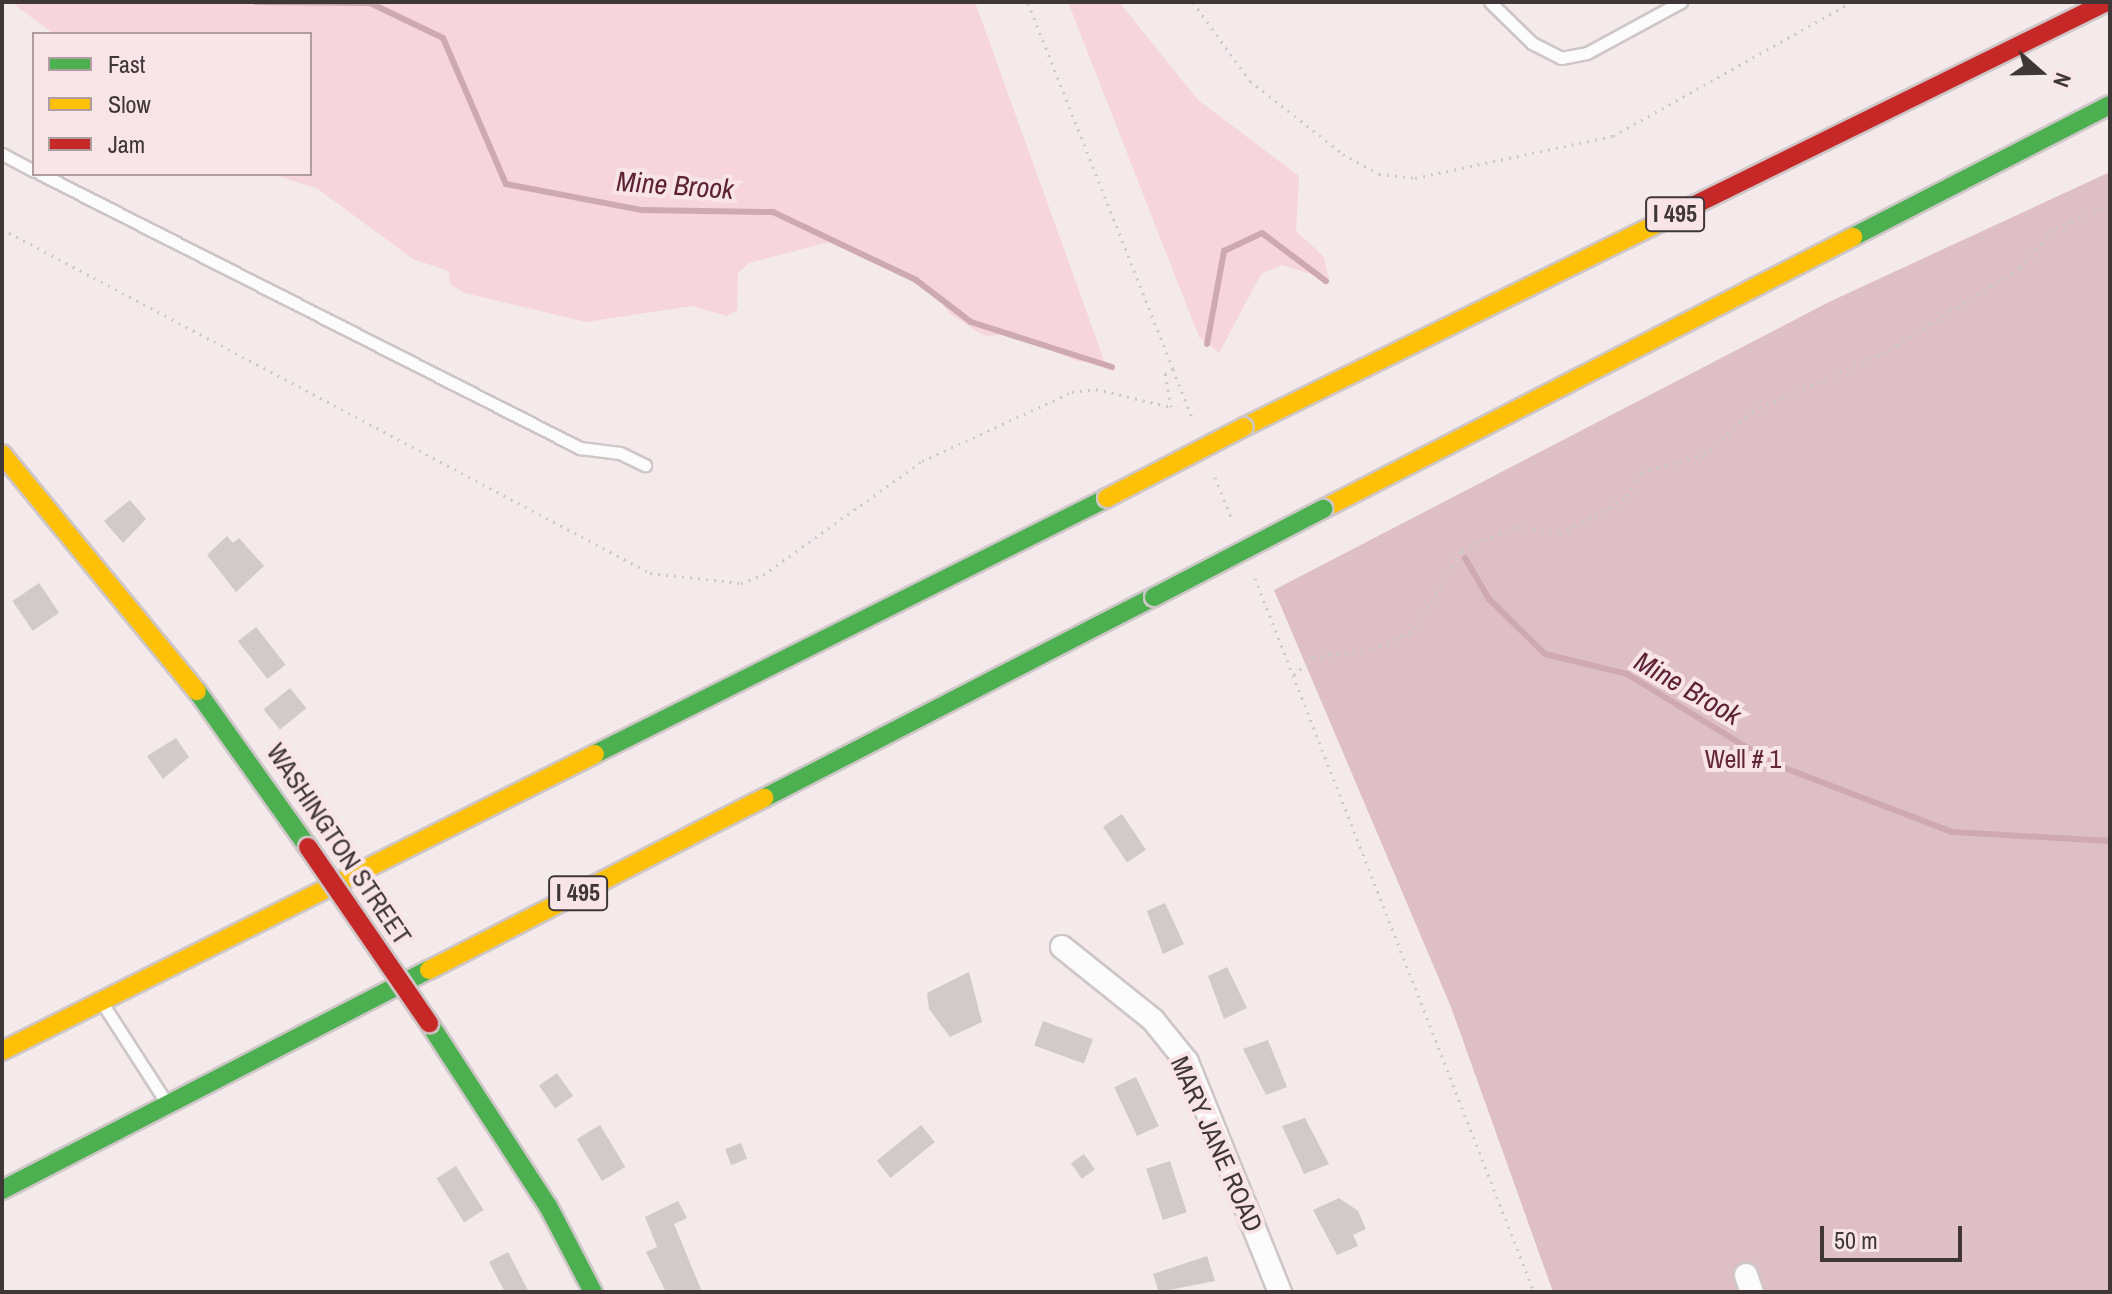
<!DOCTYPE html>
<style>
body{margin:0}
#map{position:relative;width:2112px;height:1294px;overflow:hidden;background:#f4e9eb;font-family:"Archivo Narrow",sans-serif}
div>[style]{position:absolute}
.green>*{inset:0;background:#f6d5dc}
.forest>*{inset:0;background:#dfbfc6}
.stream>*{height:6px;margin:-3px;padding:0 3px;transform-origin:3px;border-radius:3px;background:#cea9b1}
.building>*{inset:0;background:#d1c9ca;transform-origin:0 0}
.path>*{height:3px;margin-top:-1.5px;transform-origin:0;background:repeating-linear-gradient(90deg,#cec9ca 0 2px,transparent 0 8px)}
.roads{filter:drop-shadow(2px 0 #cec6c7) drop-shadow(-2px 0 #cec6c7) drop-shadow(0 2px #cec6c7) drop-shadow(0 -2px #cec6c7)}
.lane>*{height:11px;margin:-5.5px;padding:0 5.5px;transform-origin:5.5px;border-radius:5.5px;background:#fdfcfc}
.street>*{height:22px;margin:-11px;padding:0 11px;transform-origin:11px;border-radius:11px;background:#fdfcfc}
.fast>*{height:18px;margin:-9px;padding:0 9px;transform-origin:9px;border-radius:9px;background:#4caf50}
.slow>*{height:18px;margin:-9px;padding:0 9px;transform-origin:9px;border-radius:9px;background:#ffc107}
.jam>*{height:18px;margin:-9px;padding:0 9px;transform-origin:9px;border-radius:9px;background:#c62828}
.bridges{filter:drop-shadow(2px 0 #cec6c7) drop-shadow(-2px 0 #cec6c7) drop-shadow(0 2px #cec6c7) drop-shadow(0 -2px #cec6c7)}
.fast-bridge>*{height:18px;margin:-9px;padding:0 9px;transform-origin:9px;border-radius:9px;background:#4caf50}
.slow-bridge>*{height:18px;margin:-9px;padding:0 9px;transform-origin:9px;border-radius:9px;background:#ffc107}
.jam-bridge>*{height:18px;margin:-9px;padding:0 9px;transform-origin:9px;border-radius:9px;background:#c62828}
span{translate:-50% -50%;white-space:nowrap;text-align:center;line-height:1.15;-webkit-text-stroke:8px #f9e4e8;paint-order:stroke}
.shield-label span{padding:2px 6px;background:#f9e4e8;border:2px solid;border-radius:6px;-webkit-text-stroke-width:0}
.shield-label{font-size:24px;color:#3e3637;font-weight:700}
.park-label{font-size:26px;color:#632738}
.street-label{font-size:26px;color:#3e3637}
.water-label{font-size:28px;color:#5d2233;font-style:italic}
.frame{position:absolute;inset:0;border:4px solid #3e3637;pointer-events:none}
.legend{position:absolute;left:32px;top:32px;width:280px;height:144px;box-sizing:border-box;background:#f9e4e8;border:2px solid #ae9ea1;margin:0;padding:10px 14px;list-style:none;font-size:24px;color:#3e3637}
.legend li{display:flex;align-items:center;gap:16px;height:40px}
.legend b{width:40px;border:2px solid #ae9ea1}
.north{position:absolute;left:2000px;top:32px;width:80px;height:80px;-webkit-text-stroke:6px #f9e4e8;paint-order:stroke;rotate:110deg;font-size:22px;font-weight:700;line-height:32px;text-align:center;color:#3e3637}
.north::after{content:'';display:block;margin:auto;width:28px;height:36px;background:#3e3637;clip-path:polygon(50% 0,100% 100%,50% 72%,0 100%)}
.scale{position:absolute;left:1820px;top:1226px;width:142px;height:36px;box-sizing:border-box;border:4px solid #3e3637;border-top:0;padding-left:10px;font-size:24px;line-height:28px;white-space:nowrap;color:#3e3637;-webkit-text-stroke:6px #f9e4e8;paint-order:stroke}
</style>
<div id="map">
<div class="green">
<i style="clip-path:polygon(11px 2px,975px 2px,1105px 363px,1077px 361px,1015px 334px,984px 336px,949px 313px,933px 290px,829px 242px,749px 263px,738px 273px,737px 310px,727px 316px,692px 306px,586px 322px,465px 293px,450px 284px,449px 271px,413px 259px,318px 189px,273px 174px,310px 174px,310px 34px,54px 34px)"></i>
<i style="clip-path:polygon(1068px 2px,1119px 2px,1198px 100px,1299px 176px,1296px 231px,1324px 257px,1329px 280px,1282px 265px,1261px 274px,1219px 353px,1199px 337px)"></i>
</div>
<div class="forest">
<i style="clip-path:polygon(2110px 172px,2110px 1292px,1553px 1292px,1451px 1007px,1274px 590px,1829px 302px)"></i>
</div>
<div class="stream">
<i style="left:256px;top:2px;width:114px;rotate:0.5deg"></i>
<i style="left:370px;top:3px;width:81px;rotate:25.6deg"></i>
<i style="left:443px;top:38px;width:159px;rotate:66.7deg"></i>
<i style="left:506px;top:184px;width:137px;rotate:10.9deg"></i>
<i style="left:641px;top:210px;width:132px;rotate:0.9deg"></i>
<i style="left:773px;top:212px;width:158px;rotate:25.4deg"></i>
<i style="left:916px;top:280px;width:69px;rotate:37.4deg"></i>
<i style="left:971px;top:322px;width:148px;rotate:17.7deg"></i>
<i style="left:1207px;top:344px;width:95px;rotate:-79.6deg"></i>
<i style="left:1224px;top:251px;width:42px;rotate:-25.3deg"></i>
<i style="left:1262px;top:233px;width:80px;rotate:36.9deg"></i>
<i style="left:1465px;top:558px;width:48px;rotate:59.7deg"></i>
<i style="left:1489px;top:599px;width:78px;rotate:44.5deg"></i>
<i style="left:1545px;top:654px;width:84px;rotate:13.7deg"></i>
<i style="left:1627px;top:674px;width:172px;rotate:31.5deg"></i>
<i style="left:1774px;top:764px;width:191px;rotate:20.9deg"></i>
<i style="left:1952px;top:832px;width:158px;rotate:3.3deg"></i>
</div>
<div class="building">
<i style="clip-path:polygon(130px 500px,146px 519px,123px 543px,104px 521px)"></i>
<i style="clip-path:polygon(227px 536px,233px 543px,239px 538px,264px 566px,236px 592px,207px 555px)"></i>
<i style="left:39px;top:583px;width:36px;height:32px;rotate:56deg"></i>
<i style="left:256px;top:627px;width:48px;height:23px;rotate:52deg"></i>
<i style="left:290px;top:688px;width:26px;height:34px;rotate:51deg"></i>
<i style="clip-path:polygon(176px 738px,189px 757px,163px 779px,147px 756px)"></i>
<i style="left:1122px;top:814px;width:43px;height:23px;rotate:56deg"></i>
<i style="clip-path:polygon(1165px 903px,1184px 944px,1163px 954px,1147px 911px)"></i>
<i style="clip-path:polygon(1227px 967px,1247px 1008px,1224px 1019px,1208px 976px)"></i>
<i style="clip-path:polygon(969px 972px,982px 1022px,950px 1037px,929px 1009px,927px 993px)"></i>
<i style="left:1043px;top:1021px;width:53px;height:26px;rotate:20deg"></i>
<i style="clip-path:polygon(1268px 1040px,1287px 1087px,1266px 1095px,1243px 1049px)"></i>
<i style="left:557px;top:1073px;width:28px;height:22px;rotate:55deg"></i>
<i style="left:1136px;top:1077px;width:54px;height:24px;rotate:65deg"></i>
<i style="clip-path:polygon(1305px 1118px,1329px 1164px,1304px 1174px,1282px 1126px)"></i>
<i style="left:600px;top:1125px;width:49px;height:27px;rotate:59deg"></i>
<i style="left:921px;top:1125px;width:22px;height:57px;rotate:51deg"></i>
<i style="left:741px;top:1143px;width:17px;height:17px;rotate:69deg"></i>
<i style="left:1084px;top:1154px;width:19px;height:16px;rotate:55deg"></i>
<i style="left:1170px;top:1161px;width:54px;height:25px;rotate:72deg"></i>
<i style="left:456px;top:1166px;width:52px;height:23px;rotate:58deg"></i>
<i style="clip-path:polygon(1339px 1198px,1358px 1211px,1366px 1229px,1353px 1235px,1358px 1246px,1337px 1255px,1313px 1210px)"></i>
<i style="clip-path:polygon(678px 1201px,687px 1218px,674px 1224px,702px 1292px,666px 1292px,646px 1252px,657px 1247px,645px 1217px)"></i>
<i style="clip-path:polygon(508px 1252px,529px 1292px,505px 1292px,489px 1262px)"></i>
<i style="clip-path:polygon(1207px 1256px,1215px 1281px,1159px 1292px,1153px 1274px)"></i>
</div>
<div class="path">
<i style="left:1193px;top:2px;width:97px;rotate:54.2deg"></i>
<i style="left:1250px;top:81px;width:118px;rotate:38.1deg"></i>
<i style="left:1343px;top:154px;width:41px;rotate:29.1deg"></i>
<i style="left:1379px;top:174px;width:36px;rotate:6deg"></i>
<i style="left:1415px;top:178px;width:202px;rotate:-12deg"></i>
<i style="left:1613px;top:136px;width:274px;rotate:-29.3deg"></i>
<i style="left:2px;top:229px;width:734px;rotate:27.96deg"></i>
<i style="left:650px;top:573px;width:92px;rotate:6.3deg"></i>
<i style="left:741px;top:583px;width:23px;rotate:-20deg"></i>
<i style="left:763px;top:575px;width:196px;rotate:-35.6deg"></i>
<i style="left:922px;top:461px;width:165px;rotate:-24.7deg"></i>
<i style="left:1072px;top:392px;width:24px;rotate:-7deg"></i>
<i style="left:1096px;top:389px;width:77px;rotate:13.5deg"></i>
<i style="left:1171px;top:407px;width:34px;rotate:-100deg"></i>
<i style="left:1165px;top:374px;width:9px;rotate:-32deg"></i>
<i style="left:1173px;top:369px;width:395px;rotate:-111.6deg"></i>
<i style="left:1173px;top:369px;width:53px;rotate:68.8deg"></i>
<i style="left:1215px;top:477px;width:48px;rotate:68.2deg"></i>
<i style="left:1255px;top:578px;width:767px;rotate:68.66deg"></i>
<i style="left:1294px;top:675px;width:25px;rotate:-45deg"></i>
<i style="left:1312px;top:657px;width:60px;rotate:-6.7deg"></i>
<i style="left:1372px;top:650px;width:48px;rotate:-26deg"></i>
<i style="left:1415px;top:629px;width:92px;rotate:-59.3deg"></i>
<i style="left:1462px;top:550px;width:61px;rotate:-23.2deg"></i>
<i style="left:1518px;top:526px;width:43px;rotate:9.5deg"></i>
<i style="left:1560px;top:533px;width:39px;rotate:-26deg"></i>
<i style="left:1595px;top:516px;width:38px;rotate:-32deg"></i>
<i style="left:1627px;top:496px;width:28px;rotate:-60deg"></i>
<i style="left:1641px;top:472px;width:65px;rotate:-15.1deg"></i>
<i style="left:1704px;top:455px;width:65px;rotate:-42.5deg"></i>
<i style="left:1752px;top:411px;width:142px;rotate:-23.7deg"></i>
<i style="left:1882px;top:354px;width:163px;rotate:-31.9deg"></i>
<i style="left:2020px;top:268px;width:54px;rotate:-48deg"></i>
<i style="left:2056px;top:228px;width:58px;rotate:-22.2deg"></i>
</div>
<div class="roads">
<div class="lane">
<i style="left:1490px;top:2px;width:59px;rotate:44.3deg"></i>
<i style="left:1532px;top:43px;width:33px;rotate:27deg"></i>
<i style="left:1561px;top:58px;width:26px;rotate:-11deg"></i>
<i style="left:1587px;top:53px;width:107px;rotate:-28.5deg"></i>
<i style="left:2px;top:154px;width:36px;rotate:28deg"></i>
<i style="left:41px;top:174px;width:605px;rotate:26.95deg"></i>
<i style="left:580px;top:448px;width:40px;rotate:7.1deg"></i>
<i style="left:620px;top:453px;width:28px;rotate:26deg"></i>
<i style="left:106px;top:1009px;width:107px;rotate:57.2deg"></i>
</div>
<div class="street">
<i style="left:1062px;top:947px;width:117px;rotate:38.7deg"></i>
<i style="left:1153px;top:1020px;width:54px;rotate:51deg"></i>
<i style="left:1187px;top:1062px;width:248px;rotate:68deg"></i>
<i style="left:1746px;top:1275px;width:18px;rotate:71deg"></i>
</div>
<div class="fast">
<i style="left:1853px;top:237px;width:289px;rotate:-27.2deg"></i>
<i style="left:197px;top:691px;width:191px;rotate:54.6deg"></i>
<i style="left:595px;top:754px;width:572px;rotate:-26.57deg"></i>
<i style="left:764px;top:798px;width:439px;rotate:-27.3deg"></i>
<i style="left:429px;top:1023px;width:218px;rotate:57deg"></i>
<i style="left:548px;top:1206px;width:97px;rotate:62.4deg"></i>
<i style="left:2px;top:1190px;width:480px;rotate:-27.3deg"></i>
</div>
<div class="slow">
<i style="left:1244px;top:427px;width:475px;rotate:-26.2deg"></i>
<i style="left:2px;top:454px;width:307px;rotate:50.6deg"></i>
<i style="left:1323px;top:509px;width:596px;rotate:-27.17deg"></i>
<i style="left:429px;top:970px;width:377px;rotate:-27.2deg"></i>
<i style="left:2px;top:1051px;width:663px;rotate:-26.6deg"></i>
</div>
<div class="jam">
<i style="left:1670px;top:217px;width:487px;rotate:-26.2deg"></i>
</div>
</div>
<div class="bridges">
<div class="fast-bridge">
<i style="left:1154px;top:597px;width:191px;rotate:-27.5deg"></i>
</div>
<div class="slow-bridge">
<i style="left:1107px;top:498px;width:154px;rotate:-27.4deg"></i>
</div>
<div class="jam-bridge">
<i style="left:308px;top:847px;width:214px;rotate:55.5deg"></i>
</div>
</div>
<div class="shield-label">
<span style="left:1675px;top:214px">I 495</span>
<span style="left:578px;top:893px">I 495</span>
</div>
<div class="park-label">
<span style="left:1743px;top:759px">Well # 1</span>
</div>
<div class="street-label">
<span style="left:339px;top:844px;rotate:56deg">WASHINGTON STREET</span>
<span style="left:1217px;top:1144px;rotate:66deg">MARY JANE ROAD</span>
</div>
<div class="water-label">
<span style="left:675px;top:185px;rotate:4deg">Mine Brook</span>
<span style="left:1688px;top:688px;rotate:30deg">Mine Brook</span>
</div>
<div class="frame"></div>
<ul class="legend">
<li><b style="height:10px;background:#4caf50"></b>Fast</li>
<li><b style="height:10px;background:#ffc107"></b>Slow</li>
<li><b style="height:10px;background:#c62828"></b>Jam</li>
</ul>
<div class="north">N</div>
<div class="scale">50 m</div>
</div>
